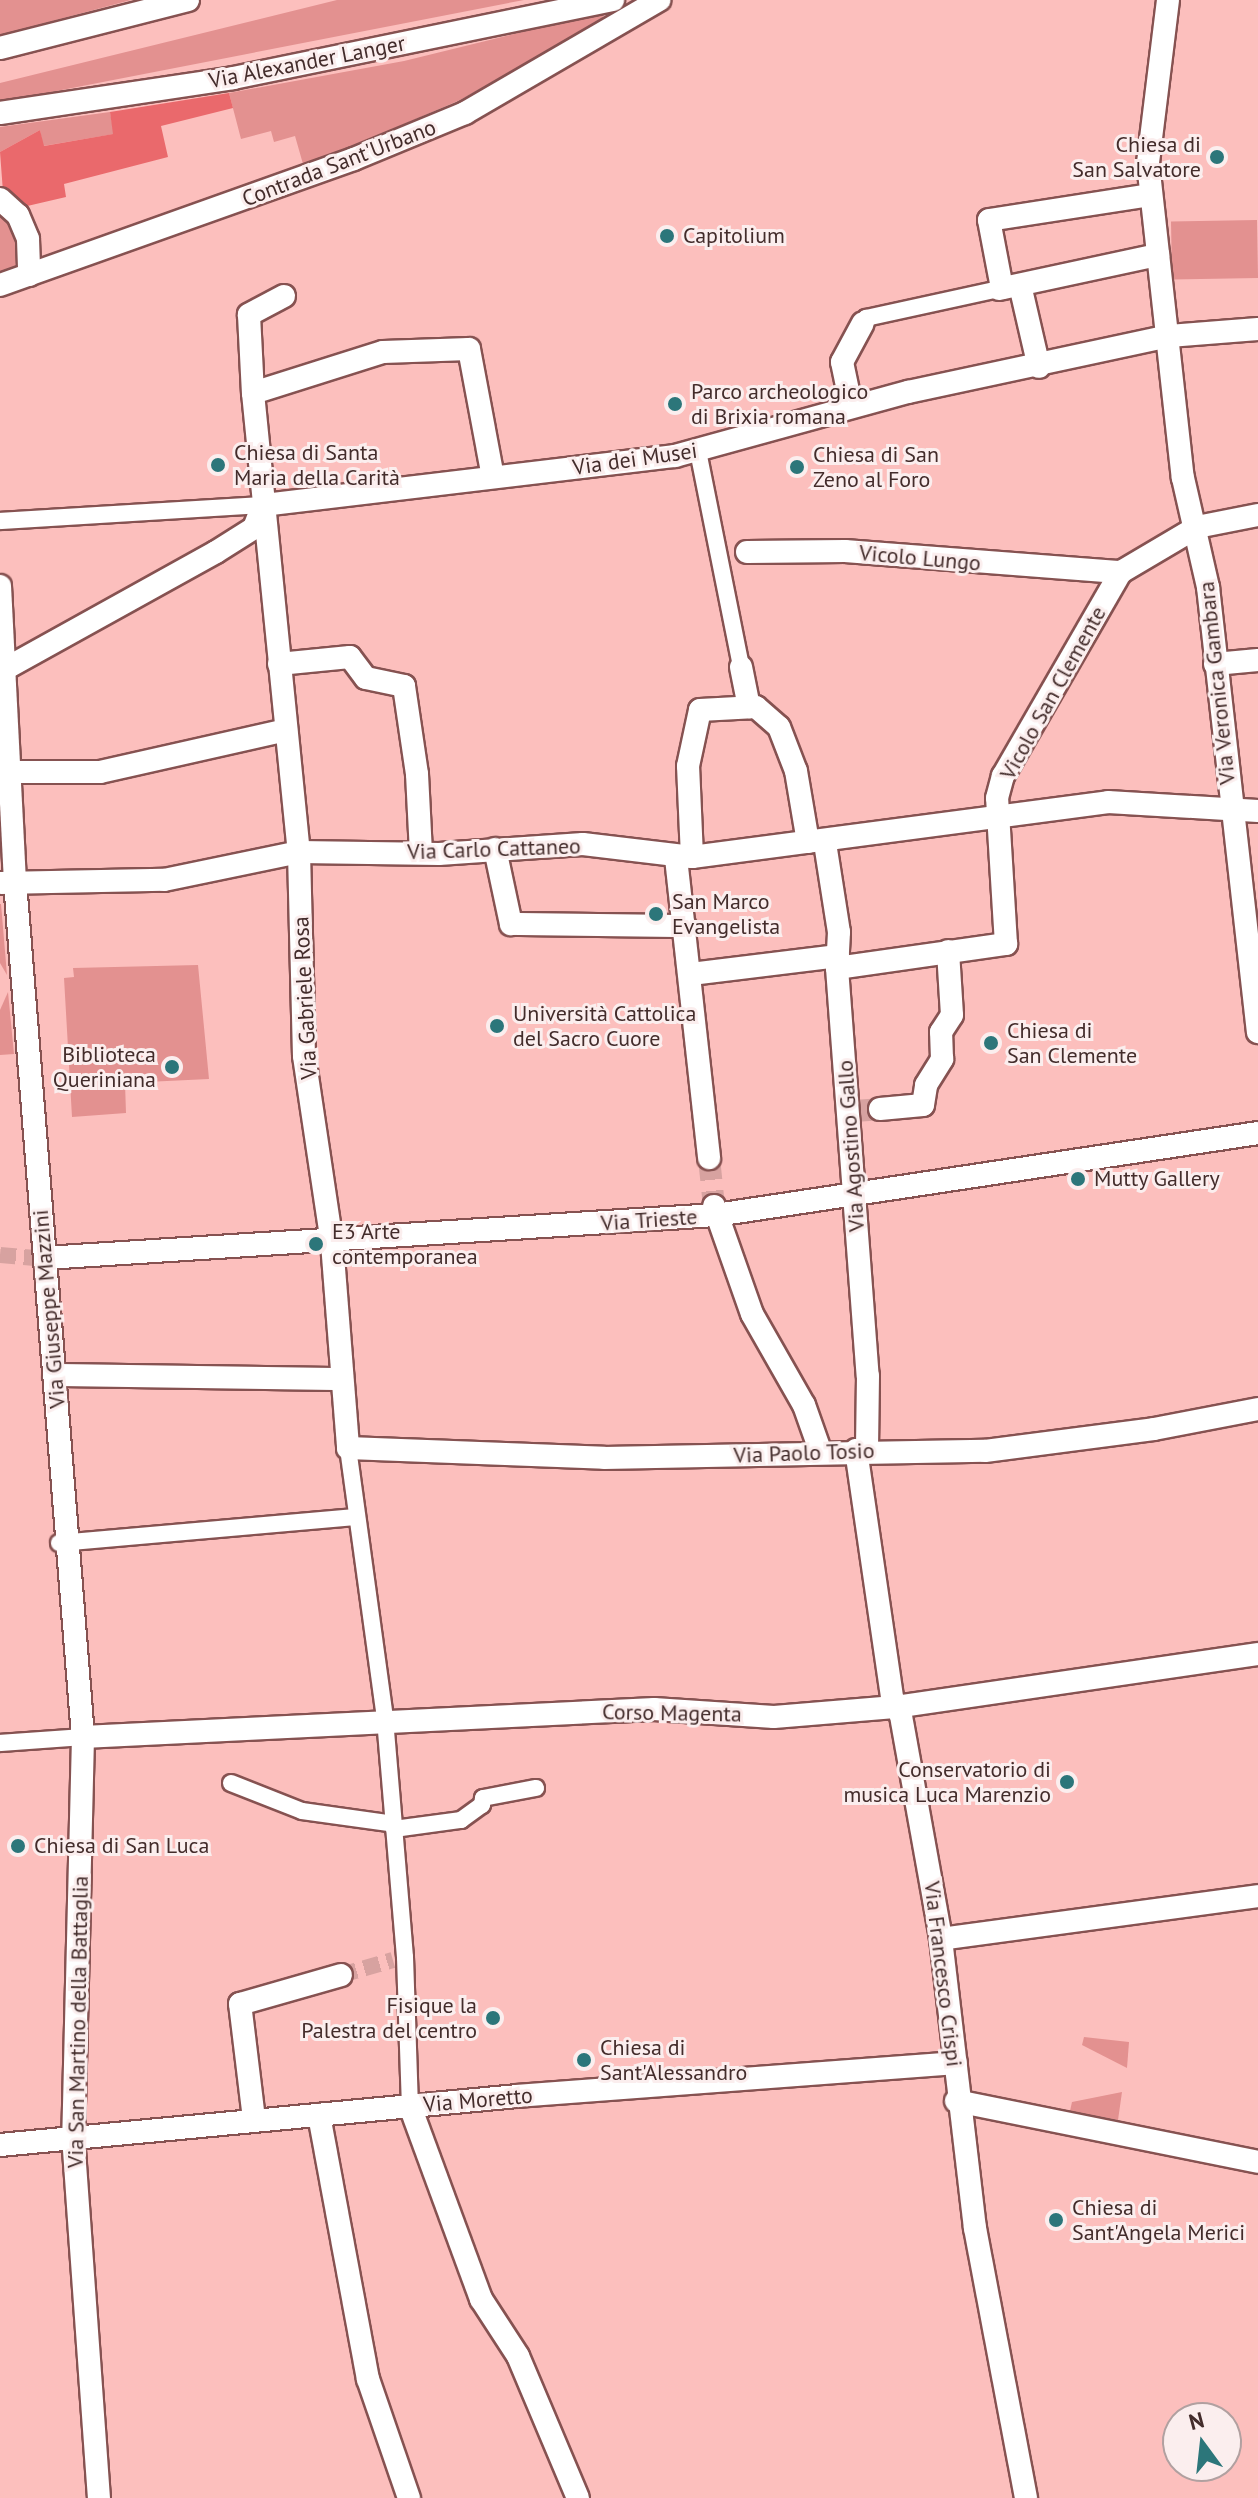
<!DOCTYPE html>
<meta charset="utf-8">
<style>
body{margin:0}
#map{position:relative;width:1258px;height:2498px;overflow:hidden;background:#fcbfbd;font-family:"PT Sans",sans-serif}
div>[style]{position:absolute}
.green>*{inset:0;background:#e39190;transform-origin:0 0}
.forest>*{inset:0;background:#ea696c}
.pedestrian-tunnel>*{height:16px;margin-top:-8px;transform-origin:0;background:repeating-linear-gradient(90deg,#d7a2a0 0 16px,transparent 0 24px)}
.minor-tunnel>*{height:22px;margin-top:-11px;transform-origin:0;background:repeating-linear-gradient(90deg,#d7a2a0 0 22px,transparent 0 33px)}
.roads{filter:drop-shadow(2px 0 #865251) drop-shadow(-2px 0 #865251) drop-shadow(0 2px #865251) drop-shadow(0 -2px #865251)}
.pedestrian>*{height:16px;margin:-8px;padding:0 8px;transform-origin:8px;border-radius:8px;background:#fff}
.minor>*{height:22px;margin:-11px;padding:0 11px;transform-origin:11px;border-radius:11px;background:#fff}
.dots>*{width:22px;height:22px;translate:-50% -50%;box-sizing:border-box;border:4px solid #fbeeee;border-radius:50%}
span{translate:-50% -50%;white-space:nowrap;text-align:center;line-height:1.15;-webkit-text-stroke:6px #fbeeee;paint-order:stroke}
.street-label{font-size:22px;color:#432c2b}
.poi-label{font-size:22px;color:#432c2b}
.right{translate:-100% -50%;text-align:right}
.left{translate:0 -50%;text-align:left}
.north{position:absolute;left:1162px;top:2402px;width:80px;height:80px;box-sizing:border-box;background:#fbeeee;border:2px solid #b1a0a0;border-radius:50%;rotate:345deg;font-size:22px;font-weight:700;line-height:32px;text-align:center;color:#432c2b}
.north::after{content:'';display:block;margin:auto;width:28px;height:36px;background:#2c767a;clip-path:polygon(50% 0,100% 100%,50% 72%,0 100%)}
</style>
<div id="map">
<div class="green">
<i style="clip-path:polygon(0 0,131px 0,0 35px)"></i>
<i style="clip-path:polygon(337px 0,524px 0,0 102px,0 83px)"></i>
<i style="clip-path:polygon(607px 11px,597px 24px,460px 100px,346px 149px,303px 164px,295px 136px,274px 142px,271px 131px,241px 139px,229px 93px,404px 61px)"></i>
<i style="clip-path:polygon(110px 112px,114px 134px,43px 146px,40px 130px,0 152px,0 127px)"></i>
<i style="clip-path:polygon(0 205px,23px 239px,19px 267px,0 275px)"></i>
<i style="left:1257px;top:220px;width:58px;height:86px;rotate:89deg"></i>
<i style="clip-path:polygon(0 904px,1px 904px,7px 975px,0 963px)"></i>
<i style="clip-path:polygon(198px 965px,209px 1079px,125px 1083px,126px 1113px,72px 1117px,64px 978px,74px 977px,73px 968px)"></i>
<i style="clip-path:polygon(8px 992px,14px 1054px,0 1055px,0 1010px)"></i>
<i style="clip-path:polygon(1084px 2037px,1129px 2042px,1127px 2068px,1082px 2045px)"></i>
<i style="clip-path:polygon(1122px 2092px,1118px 2120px,1070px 2111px,1072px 2102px)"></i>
</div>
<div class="forest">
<i style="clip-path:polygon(229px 93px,233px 108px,161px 126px,168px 157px,64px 184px,66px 197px,23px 207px,3px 192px,0 152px,40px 130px,44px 146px,113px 134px,110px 112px)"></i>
</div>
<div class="pedestrian-tunnel">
<i style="left:0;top:1255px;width:35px;rotate:5deg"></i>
<i style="left:341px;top:1975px;width:54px;rotate:-16.1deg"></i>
</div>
<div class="minor-tunnel">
<i style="left:854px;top:1111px;width:26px;rotate:-4deg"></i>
<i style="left:709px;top:1158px;width:48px;rotate:84.1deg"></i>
</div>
<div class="roads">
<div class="pedestrian">
<i style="left:863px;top:323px;width:6px;rotate:-59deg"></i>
<i style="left:866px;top:318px;width:136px;rotate:-12.3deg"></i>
<i style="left:698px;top:451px;width:220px;rotate:78.7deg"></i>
<i style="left:0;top:521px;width:263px;rotate:-3.5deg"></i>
<i style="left:348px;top:1448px;width:274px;rotate:82.2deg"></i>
<i style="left:385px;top:1719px;width:239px;rotate:85.2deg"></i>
<i style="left:405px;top:1957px;width:149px;rotate:88.1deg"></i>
<i style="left:59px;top:1543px;width:298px;rotate:-5deg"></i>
<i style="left:0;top:1743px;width:83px;rotate:-4.1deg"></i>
<i style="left:231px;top:1783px;width:76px;rotate:21.5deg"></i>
<i style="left:302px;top:1811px;width:93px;rotate:8deg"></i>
<i style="left:394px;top:1829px;width:68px;rotate:-7.7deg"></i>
<i style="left:461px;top:1820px;width:26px;rotate:-36deg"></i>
<i style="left:482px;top:1805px;width:7px;rotate:-82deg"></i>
<i style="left:483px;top:1798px;width:54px;rotate:-10.7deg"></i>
</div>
<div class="minor">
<i style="left:1168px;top:0;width:164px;rotate:97deg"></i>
<i style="left:1148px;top:163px;width:317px;rotate:83.7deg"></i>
<i style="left:1183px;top:478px;width:112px;rotate:77.1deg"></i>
<i style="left:1208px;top:587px;width:448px;rotate:83.6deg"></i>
<i style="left:0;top:48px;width:194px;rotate:-14.3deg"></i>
<i style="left:0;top:113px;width:236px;rotate:-8.5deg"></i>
<i style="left:233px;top:78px;width:388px;rotate:-11.6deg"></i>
<i style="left:0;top:199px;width:24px;rotate:42deg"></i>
<i style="left:18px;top:215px;width:26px;rotate:67deg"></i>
<i style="left:28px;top:239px;width:36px;rotate:88deg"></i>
<i style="left:0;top:285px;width:376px;rotate:-19.6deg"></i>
<i style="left:354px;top:159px;width:120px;rotate:-22.5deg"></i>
<i style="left:465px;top:113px;width:225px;rotate:-30.2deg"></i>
<i style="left:1020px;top:285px;width:84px;rotate:77deg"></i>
<i style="left:1002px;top:288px;width:69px;rotate:-100.8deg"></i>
<i style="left:989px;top:220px;width:164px;rotate:-8.8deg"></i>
<i style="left:999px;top:289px;width:163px;rotate:-12.1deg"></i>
<i style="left:284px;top:296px;width:40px;rotate:152deg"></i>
<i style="left:249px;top:315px;width:78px;rotate:87.1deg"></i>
<i style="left:253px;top:393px;width:461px;rotate:84.3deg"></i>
<i style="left:299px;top:852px;width:204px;rotate:88.6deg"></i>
<i style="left:304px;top:1056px;width:189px;rotate:81.5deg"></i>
<i style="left:332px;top:1243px;width:206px;rotate:85.5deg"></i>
<i style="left:348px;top:1448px;width:256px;rotate:2.2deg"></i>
<i style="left:604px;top:1458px;width:381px;rotate:-1.1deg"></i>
<i style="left:985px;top:1451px;width:170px;rotate:-7.4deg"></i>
<i style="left:1154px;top:1429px;width:106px;rotate:-10.9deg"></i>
<i style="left:253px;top:393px;width:136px;rotate:-17.5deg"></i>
<i style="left:383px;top:352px;width:86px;rotate:-2deg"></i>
<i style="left:469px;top:349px;width:130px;rotate:79.4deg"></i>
<i style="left:851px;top:405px;width:44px;rotate:-101.8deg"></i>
<i style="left:842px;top:362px;width:44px;rotate:-61.7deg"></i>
<i style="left:263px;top:505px;width:415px;rotate:-6.8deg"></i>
<i style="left:675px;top:456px;width:242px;rotate:-15.4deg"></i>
<i style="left:908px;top:392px;width:267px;rotate:-12.1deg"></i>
<i style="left:1169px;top:336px;width:89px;rotate:-4.5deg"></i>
<i style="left:747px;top:552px;width:98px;rotate:-0.6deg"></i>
<i style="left:845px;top:551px;width:277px;rotate:4.4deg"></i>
<i style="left:0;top:586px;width:296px;rotate:87.1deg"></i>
<i style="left:15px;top:882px;width:858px;rotate:85.45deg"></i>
<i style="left:83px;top:1737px;width:399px;rotate:91.4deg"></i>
<i style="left:73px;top:2136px;width:363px;rotate:85.9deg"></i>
<i style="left:279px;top:664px;width:71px;rotate:-5.6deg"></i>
<i style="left:350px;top:657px;width:26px;rotate:53deg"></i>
<i style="left:366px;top:678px;width:39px;rotate:12deg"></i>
<i style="left:404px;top:686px;width:89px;rotate:81.6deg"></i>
<i style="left:417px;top:774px;width:78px;rotate:87.1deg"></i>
<i style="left:1215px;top:664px;width:43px;rotate:-5.3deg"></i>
<i style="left:741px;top:667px;width:41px;rotate:78.7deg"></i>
<i style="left:5px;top:669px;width:241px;rotate:-29deg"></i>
<i style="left:216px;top:552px;width:45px;rotate:-32.3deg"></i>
<i style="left:254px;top:528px;width:25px;rotate:-69deg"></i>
<i style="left:9px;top:772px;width:91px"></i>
<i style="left:100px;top:772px;width:191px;rotate:-12.7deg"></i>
<i style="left:825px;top:843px;width:90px;rotate:81.1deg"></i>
<i style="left:839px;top:932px;width:36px;rotate:93deg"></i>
<i style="left:837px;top:968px;width:409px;rotate:85.7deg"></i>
<i style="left:868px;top:1376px;width:74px;rotate:90.8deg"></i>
<i style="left:495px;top:849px;width:77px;rotate:78deg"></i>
<i style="left:511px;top:924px;width:174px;rotate:0.7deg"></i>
<i style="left:692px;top:857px;width:91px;rotate:-92.5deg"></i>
<i style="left:688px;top:766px;width:57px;rotate:-77.9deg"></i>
<i style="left:700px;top:710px;width:56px;rotate:-3.1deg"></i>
<i style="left:756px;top:707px;width:30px;rotate:41deg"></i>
<i style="left:779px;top:727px;width:47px;rotate:68.9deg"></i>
<i style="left:796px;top:771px;width:72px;rotate:80.4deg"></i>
<i style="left:676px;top:858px;width:302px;rotate:83.7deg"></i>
<i style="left:1px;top:883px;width:163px;rotate:-1.1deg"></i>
<i style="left:164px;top:880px;width:138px;rotate:-11.7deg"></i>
<i style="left:299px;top:852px;width:140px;rotate:0.8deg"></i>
<i style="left:439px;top:854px;width:144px;rotate:-4deg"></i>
<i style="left:583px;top:844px;width:110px;rotate:6.8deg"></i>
<i style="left:692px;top:857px;width:420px;rotate:-7.5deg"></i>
<i style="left:1108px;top:802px;width:150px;rotate:3.4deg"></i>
<i style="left:837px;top:968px;width:171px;rotate:-8.1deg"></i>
<i style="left:1006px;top:944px;width:146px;rotate:-93.5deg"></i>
<i style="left:997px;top:798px;width:23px;rotate:-75deg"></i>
<i style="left:1003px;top:776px;width:236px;rotate:-60deg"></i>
<i style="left:1121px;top:572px;width:88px;rotate:-30.6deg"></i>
<i style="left:1197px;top:527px;width:62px;rotate:-11.1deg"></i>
<i style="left:691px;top:974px;width:148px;rotate:-7deg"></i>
<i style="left:880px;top:1109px;width:43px;rotate:-5.3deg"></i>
<i style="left:923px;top:1105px;width:20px;rotate:-81deg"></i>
<i style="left:926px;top:1085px;width:31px;rotate:-58deg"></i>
<i style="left:942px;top:1059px;width:27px;rotate:-92deg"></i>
<i style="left:941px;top:1032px;width:20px;rotate:-57deg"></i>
<i style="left:952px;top:1015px;width:64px;rotate:-93.6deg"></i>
<i style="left:714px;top:1206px;width:114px;rotate:70.6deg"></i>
<i style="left:752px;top:1314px;width:105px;rotate:60.3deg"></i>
<i style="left:804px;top:1405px;width:51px;rotate:70.5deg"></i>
<i style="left:45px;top:1258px;width:672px;rotate:-3.67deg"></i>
<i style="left:716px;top:1215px;width:548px;rotate:-8.6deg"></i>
<i style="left:54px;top:1375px;width:286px;rotate:0.8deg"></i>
<i style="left:856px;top:1450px;width:251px;rotate:81.7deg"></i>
<i style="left:892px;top:1698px;width:20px;rotate:63deg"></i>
<i style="left:901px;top:1716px;width:227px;rotate:79.8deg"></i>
<i style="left:941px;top:1939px;width:291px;rotate:83.3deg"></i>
<i style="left:975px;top:2228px;width:275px;rotate:79.3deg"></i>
<i style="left:83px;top:1737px;width:572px;rotate:-2.81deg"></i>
<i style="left:654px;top:1709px;width:120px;rotate:3.8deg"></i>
<i style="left:774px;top:1717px;width:121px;rotate:-4.7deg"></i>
<i style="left:895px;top:1707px;width:367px;rotate:-8.3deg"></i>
<i style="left:941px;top:1939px;width:320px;rotate:-7.7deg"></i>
<i style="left:956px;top:2101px;width:308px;rotate:11.4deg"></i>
<i style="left:410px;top:2106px;width:206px;rotate:69.8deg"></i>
<i style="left:481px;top:2299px;width:68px;rotate:57deg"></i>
<i style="left:518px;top:2356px;width:154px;rotate:67.1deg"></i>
<i style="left:319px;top:2115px;width:269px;rotate:79.5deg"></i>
<i style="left:368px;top:2379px;width:126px;rotate:71deg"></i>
<i style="left:254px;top:2119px;width:116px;rotate:-96.9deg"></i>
<i style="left:240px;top:2004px;width:105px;rotate:-16deg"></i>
<i style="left:0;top:2145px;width:519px;rotate:-5.41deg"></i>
<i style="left:517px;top:2096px;width:440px;rotate:-4.3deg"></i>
</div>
</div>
<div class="dots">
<i style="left:1217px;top:157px;background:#2c767a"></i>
<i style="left:667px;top:236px;background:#2c767a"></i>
<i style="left:675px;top:404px;background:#2c767a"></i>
<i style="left:218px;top:465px;background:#2c767a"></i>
<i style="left:797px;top:467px;background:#2c767a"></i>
<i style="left:656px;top:914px;background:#2c767a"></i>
<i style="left:497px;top:1026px;background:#2c767a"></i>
<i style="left:991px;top:1043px;background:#2c767a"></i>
<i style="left:172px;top:1067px;background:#2c767a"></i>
<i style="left:1078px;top:1179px;background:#2c767a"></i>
<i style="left:316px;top:1244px;background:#2c767a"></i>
<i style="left:1067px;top:1782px;background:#2c767a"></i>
<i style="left:18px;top:1846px;background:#2c767a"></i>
<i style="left:493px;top:2018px;background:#2c767a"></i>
<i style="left:584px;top:2060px;background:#2c767a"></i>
<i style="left:1056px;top:2220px;background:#2c767a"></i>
</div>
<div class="street-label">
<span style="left:307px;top:62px;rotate:-11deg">Via Alexander Langer</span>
<span style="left:339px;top:163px;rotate:-21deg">Contrada Sant'Urbano</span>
<span style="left:635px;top:459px;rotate:-8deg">Via dei Musei</span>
<span style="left:920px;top:558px;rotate:5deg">Vicolo Lungo</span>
<span style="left:1217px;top:683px;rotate:-96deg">Via Veronica Gambara</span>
<span style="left:1053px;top:693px;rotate:-61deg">Vicolo San Clemente</span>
<span style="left:494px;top:849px;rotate:-2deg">Via Carlo Cattaneo</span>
<span style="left:305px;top:998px;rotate:-93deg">Via Gabriele Rosa</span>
<span style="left:851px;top:1146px;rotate:-94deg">Via Agostino Gallo</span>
<span style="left:649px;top:1220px;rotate:-4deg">Via Trieste</span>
<span style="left:49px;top:1309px;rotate:-95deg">Via Giuseppe Mazzini</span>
<span style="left:804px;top:1453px;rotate:-2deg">Via Paolo Tosio</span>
<span style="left:672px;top:1713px;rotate:1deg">Corso Magenta</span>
<span style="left:943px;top:1974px;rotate:83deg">Via Francesco Crispi</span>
<span style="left:78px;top:2022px;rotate:-89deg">Via San Martino della Battaglia</span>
<span style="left:478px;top:2100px;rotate:-5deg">Via Moretto</span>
</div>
<div class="poi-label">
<span class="right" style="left:1201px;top:157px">Chiesa di<br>San Salvatore</span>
<span class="left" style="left:683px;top:236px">Capitolium</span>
<span class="left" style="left:691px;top:404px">Parco archeologico<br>di Brixia romana</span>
<span class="left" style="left:234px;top:465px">Chiesa di Santa<br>Maria della Carità</span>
<span class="left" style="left:813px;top:467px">Chiesa di San<br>Zeno al Foro</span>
<span class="left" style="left:672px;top:914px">San Marco<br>Evangelista</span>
<span class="left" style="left:513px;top:1026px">Università Cattolica<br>del Sacro Cuore</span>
<span class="left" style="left:1007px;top:1043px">Chiesa di<br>San Clemente</span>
<span class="right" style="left:156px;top:1067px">Biblioteca<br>Queriniana</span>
<span class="left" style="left:1094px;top:1179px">Mutty Gallery</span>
<span class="left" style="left:332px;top:1244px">E3 Arte<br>contemporanea</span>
<span class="right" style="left:1051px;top:1782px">Conservatorio di<br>musica Luca Marenzio</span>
<span class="left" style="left:34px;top:1846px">Chiesa di San Luca</span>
<span class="right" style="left:477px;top:2018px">Fisique la<br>Palestra del centro</span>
<span class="left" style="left:600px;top:2060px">Chiesa di<br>Sant'Alessandro</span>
<span class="left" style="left:1072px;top:2220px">Chiesa di<br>Sant'Angela Merici</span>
</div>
<div class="north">N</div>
</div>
